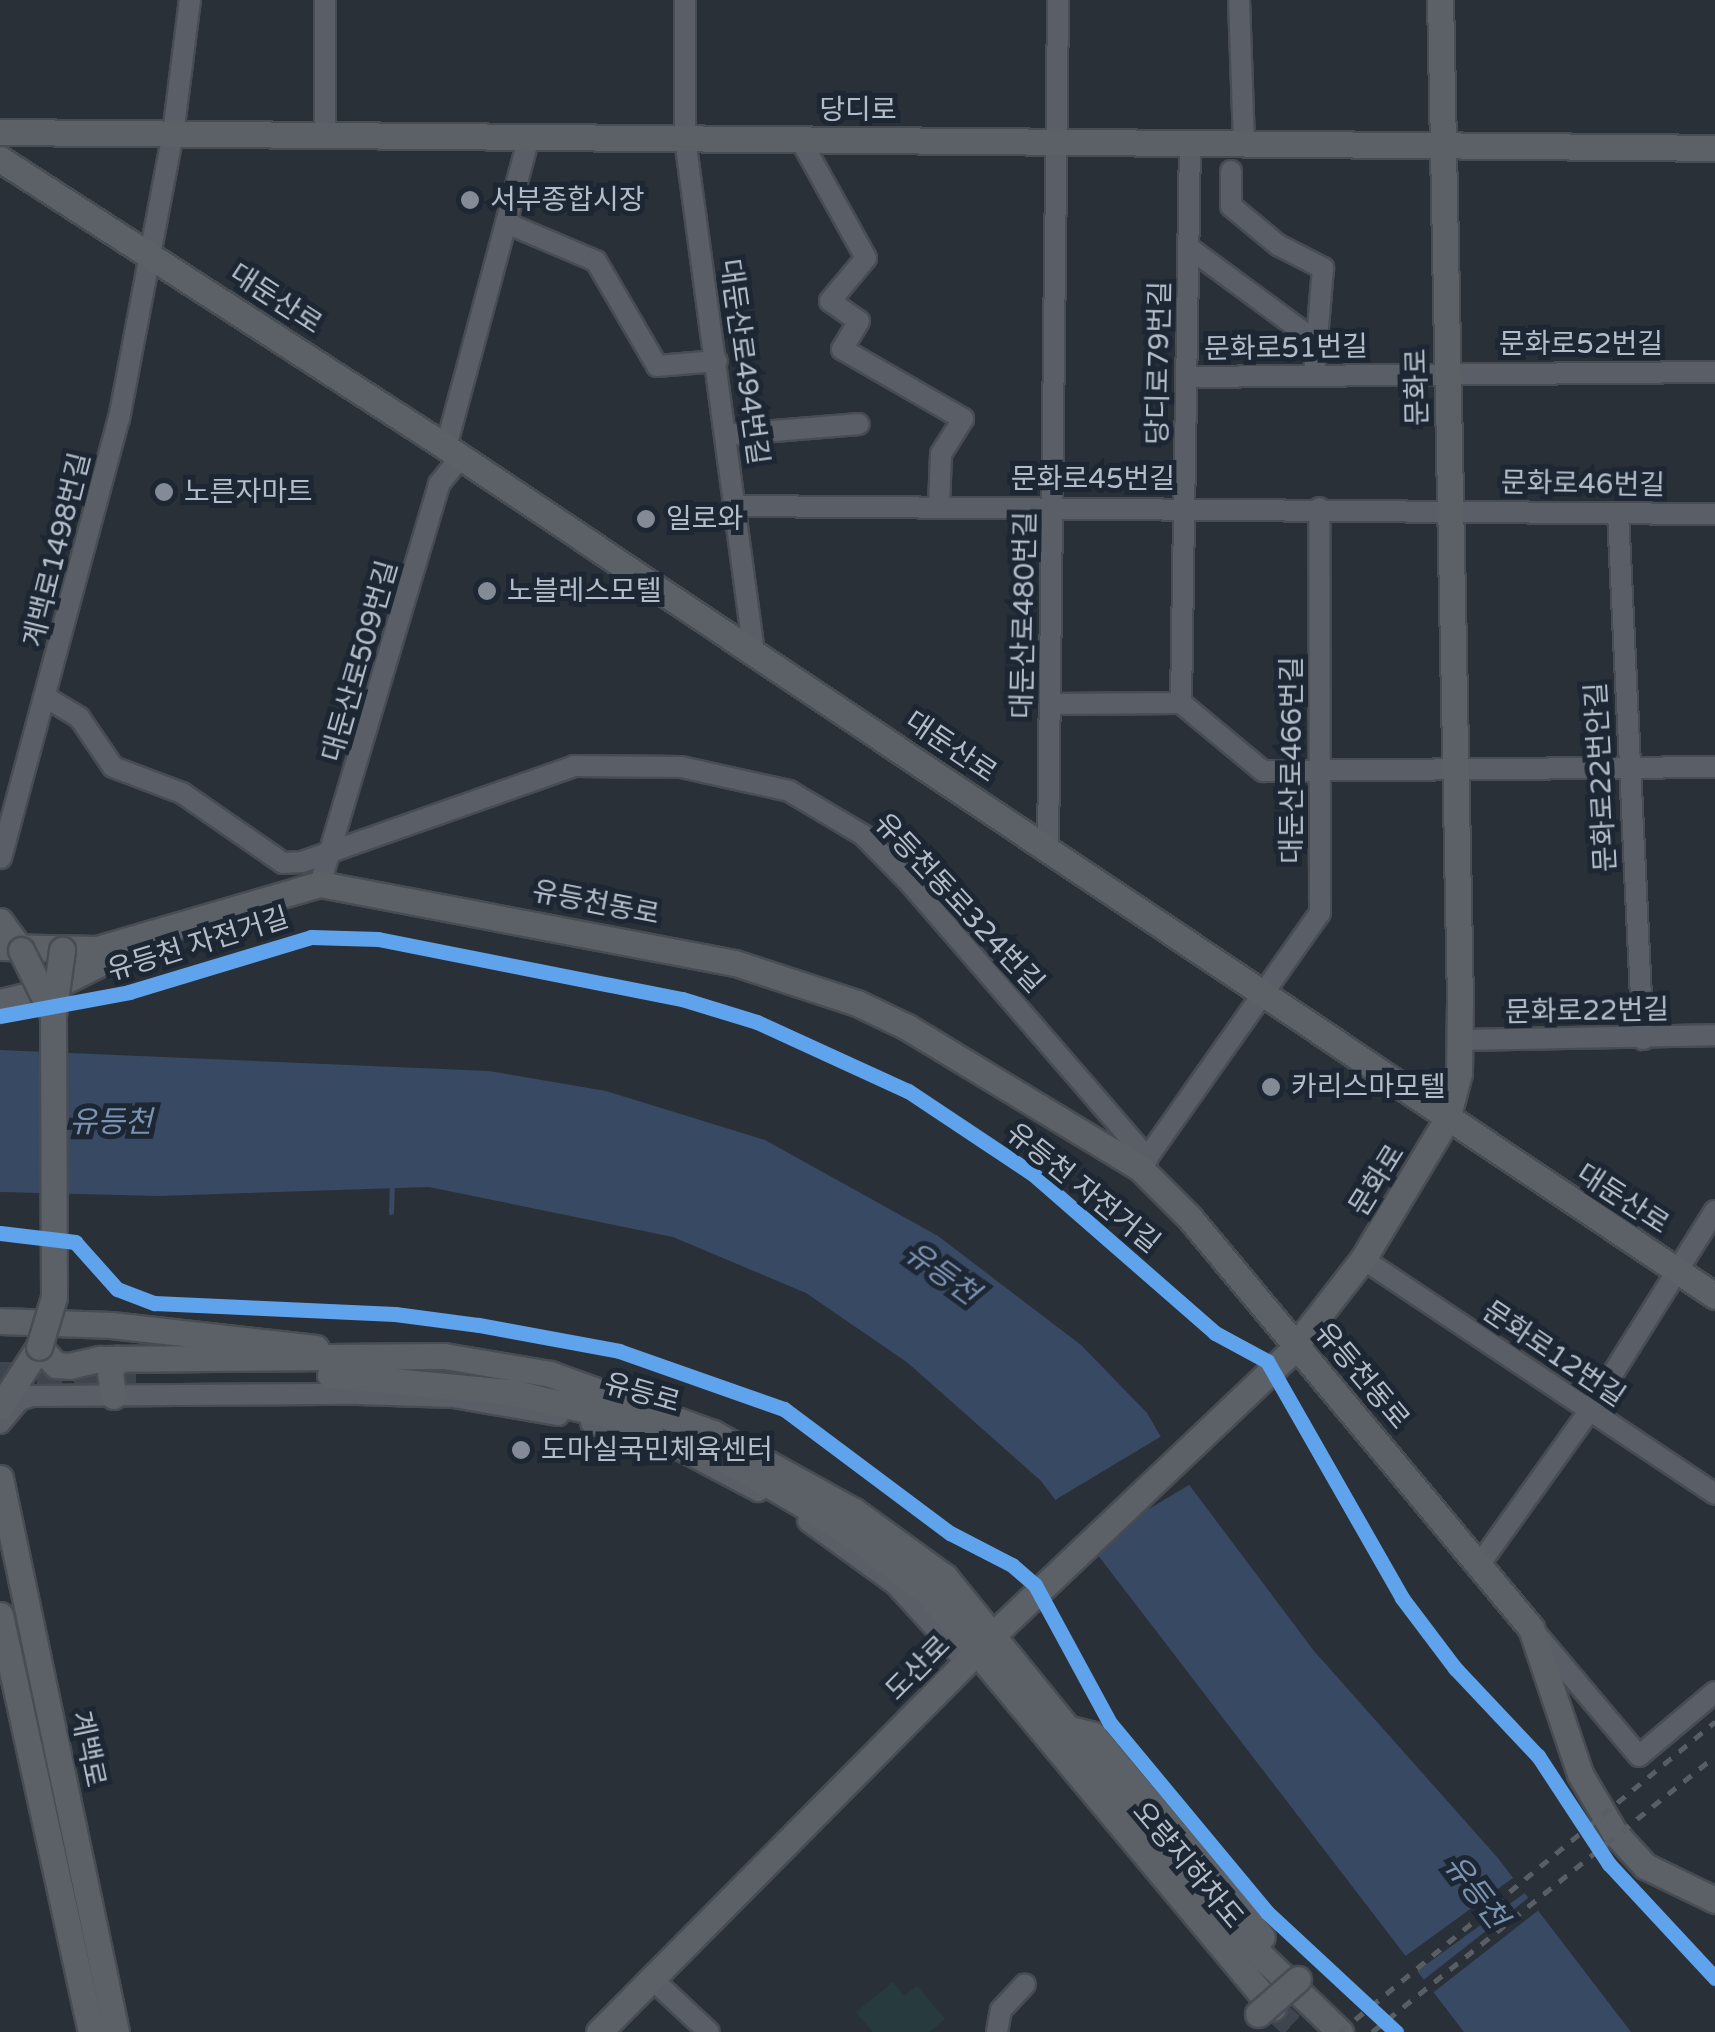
<!DOCTYPE html>
<meta charset="utf-8">
<style>
body{margin:0}
#map{position:relative;width:1715px;height:2032px;overflow:hidden;background:#2a3038;font-family:"Varela Round","Noto Sans KR",sans-serif}
div>[style]{position:absolute}
.green>*{inset:0;background:#273a3e}
.water>*{inset:0;background:#384963}
.pier>*{inset:0;background:#2a3038;transform-origin:0 0}
.stream>*{height:5px;margin:-2.5px;padding:0 2.5px;transform-origin:2.5px;border-radius:2.5px;background:#384963}
.major-tunnel>*{height:25px;margin-top:-12.5px;transform-origin:0;background:repeating-linear-gradient(90deg,#3f454e 0 25px,transparent 0 37px)}
.roads{filter:drop-shadow(2px 0 #484c53) drop-shadow(-2px 0 #484c53) drop-shadow(0 2px #484c53) drop-shadow(0 -2px #484c53)}
.minor>*{height:20px;margin:-10px;padding:0 10px;transform-origin:10px;border-radius:10px;background:#5a5e66}
.major>*{height:25px;margin:-12.5px;padding:0 12.5px;transform-origin:12.5px;border-radius:12.5px;background:#5c6168}
.rail>*{height:5px;margin-top:-2.5px;transform-origin:0;background:repeating-linear-gradient(90deg,#595d64 0 10px,transparent 0 20px)}
.bridges{filter:drop-shadow(2px 0 #484c55) drop-shadow(-2px 0 #484c55) drop-shadow(0 2px #484c55) drop-shadow(0 -2px #484c55)}
.major-bridge>*{height:25px;margin:-12.5px;padding:0 12.5px;transform-origin:12.5px;border-radius:12.5px;background:#5c6168}
.cycleway>*{height:15px;margin:-7.5px;padding:0 7.5px;transform-origin:7.5px;border-radius:7.5px;background:#60a3ed}
.dots>*{width:28px;height:28px;translate:-50% -50%;box-sizing:border-box;border:5px solid #1d2633;border-radius:50%}
span{translate:-50% -50%;white-space:nowrap;text-align:center;line-height:1.15;-webkit-text-stroke:10px #1d2633;paint-order:stroke}
.street-label{font-size:28px;color:#b4bcc9}
.poi-label{font-size:28px;color:#b4bcc9}
.left{translate:0 -50%;text-align:left}
.water-label{font-size:30px;color:#7c92b1;font-style:italic}
</style>
<div id="map">
<div class="green">
<i style="clip-path:polygon(893px 1982px,904px 1996px,917px 1986px,945px 2019px,929px 2032px,873px 2032px,856px 2012px)"></i>
</div>
<div class="water">
<i style="clip-path:polygon(0 1050px,489px 1071px,606px 1091px,765px 1140px,938px 1236px,1081px 1345px,1147px 1413px,1187px 1482px,1314px 1651px,1497px 1857px,1631px 2032px,1464px 2032px,1041px 1481px,908px 1363px,806px 1293px,673px 1237px,429px 1187px,158px 1196px,0 1192px)"></i>
</div>
<div class="pier">
<i style="left:1165px;top:1434px;width:56px;height:132px;rotate:59deg"></i>
<i style="left:1517px;top:1875px;width:19px;height:144px;rotate:54deg"></i>
<i style="left:1532px;top:1895px;width:16px;height:144px;rotate:52deg"></i>
</div>
<div class="stream">
<i style="left:391px;top:1212px;width:27px;rotate:-88deg"></i>
</div>
<div class="major-tunnel">
<i style="left:0;top:1374px;width:145px;rotate:0.4deg"></i>
<i style="left:1273px;top:2008px;width:36px;rotate:42deg"></i>
</div>
<div class="roads">
<div class="minor">
<i style="left:325px;top:0;width:136px;rotate:90deg"></i>
<i style="left:685px;top:0;width:139px;rotate:90deg"></i>
<i style="left:685px;top:139px;width:519px;rotate:82.35deg"></i>
<i style="left:1239px;top:0;width:144px;rotate:88deg"></i>
<i style="left:800px;top:139px;width:136px;rotate:61deg"></i>
<i style="left:866px;top:258px;width:56px;rotate:129.9deg"></i>
<i style="left:830px;top:301px;width:35px;rotate:35deg"></i>
<i style="left:859px;top:321px;width:33px;rotate:121deg"></i>
<i style="left:842px;top:349px;width:140px;rotate:30deg"></i>
<i style="left:963px;top:419px;width:41px;rotate:122.2deg"></i>
<i style="left:941px;top:454px;width:52px;rotate:92.2deg"></i>
<i style="left:1231px;top:171px;width:35px;rotate:90deg"></i>
<i style="left:1231px;top:206px;width:61px;rotate:39.7deg"></i>
<i style="left:1278px;top:245px;width:51px;rotate:27.1deg"></i>
<i style="left:1323px;top:268px;width:107px;rotate:94.8deg"></i>
<i style="left:511px;top:225px;width:92px;rotate:23deg"></i>
<i style="left:596px;top:261px;width:121px;rotate:59.8deg"></i>
<i style="left:657px;top:366px;width:60px;rotate:-4.8deg"></i>
<i style="left:1188px;top:247px;width:160px;rotate:36.4deg"></i>
<i style="left:1186px;top:377px;width:529px;rotate:-0.54deg"></i>
<i style="left:726px;top:435px;width:133px;rotate:-4.7deg"></i>
<i style="left:446px;top:447px;width:321px;rotate:-75deg"></i>
<i style="left:735px;top:506px;width:980px;rotate:0.47deg"></i>
<i style="left:1618px;top:513px;width:527px;rotate:87.28deg"></i>
<i style="left:47px;top:698px;width:37px;rotate:31deg"></i>
<i style="left:79px;top:717px;width:60px;rotate:55.8deg"></i>
<i style="left:113px;top:767px;width:74px;rotate:20.6deg"></i>
<i style="left:182px;top:793px;width:123px;rotate:34.7deg"></i>
<i style="left:283px;top:863px;width:19px;rotate:-3deg"></i>
<i style="left:302px;top:862px;width:288px;rotate:-19.4deg"></i>
<i style="left:574px;top:766px;width:107px;rotate:0.5deg"></i>
<i style="left:681px;top:767px;width:111px;rotate:12.5deg"></i>
<i style="left:789px;top:791px;width:86px;rotate:30.7deg"></i>
<i style="left:863px;top:835px;width:67px;rotate:45.6deg"></i>
<i style="left:910px;top:883px;width:364px;rotate:49.2deg"></i>
<i style="left:1181px;top:703px;width:559px;rotate:-89.08deg"></i>
<i style="left:1050px;top:704px;width:131px;rotate:-0.4deg"></i>
<i style="left:1181px;top:703px;width:107px;rotate:39.7deg"></i>
<i style="left:1263px;top:771px;width:452px;rotate:-0.5deg"></i>
<i style="left:1048px;top:848px;width:848px;rotate:-89.32deg"></i>
<i style="left:1px;top:858px;width:455px;rotate:-75deg"></i>
<i style="left:119px;top:419px;width:290px;rotate:-79.3deg"></i>
<i style="left:173px;top:134px;width:135px;rotate:-82.8deg"></i>
<i style="left:320px;top:884px;width:417px;rotate:-73.4deg"></i>
<i style="left:439px;top:484px;width:35px;rotate:-51deg"></i>
<i style="left:1460px;top:1040px;width:255px;rotate:-1.1deg"></i>
<i style="left:1140px;top:1168px;width:312px;rotate:-54.8deg"></i>
<i style="left:1320px;top:913px;width:405px;rotate:-90.1deg"></i>
<i style="left:1363px;top:1259px;width:423px;rotate:33.7deg"></i>
<i style="left:0;top:1423px;width:30px;rotate:-50deg"></i>
<i style="left:19px;top:1400px;width:14px;rotate:-17deg"></i>
<i style="left:32px;top:1396px;width:326px;rotate:-0.4deg"></i>
<i style="left:358px;top:1394px;width:95px;rotate:1.8deg"></i>
<i style="left:453px;top:1397px;width:107px;rotate:9.7deg"></i>
<i style="left:591px;top:1423px;width:81px;rotate:15.1deg"></i>
<i style="left:669px;top:1444px;width:101px;rotate:27.8deg"></i>
<i style="left:808px;top:1521px;width:107px;rotate:35.9deg"></i>
<i style="left:895px;top:1584px;width:105px;rotate:47.7deg"></i>
<i style="left:1479px;top:1565px;width:191px;rotate:-54.4deg"></i>
<i style="left:1590px;top:1410px;width:235px;rotate:-57.9deg"></i>
<i style="left:1537px;top:1635px;width:158px;rotate:49.9deg"></i>
<i style="left:1639px;top:1756px;width:99px;rotate:-40.1deg"></i>
<i style="left:651px;top:1978px;width:79px;rotate:43deg"></i>
<i style="left:997px;top:2032px;width:22px;rotate:-80deg"></i>
<i style="left:1001px;top:2010px;width:35px;rotate:-47deg"></i>
</div>
<div class="major">
<i style="left:0;top:132px;width:1715px;rotate:0.53deg"></i>
<i style="left:0;top:159px;width:531px;rotate:32.85deg"></i>
<i style="left:446px;top:447px;width:1527px;rotate:33.78deg"></i>
<i style="left:0;top:921px;width:36px;rotate:54deg"></i>
<i style="left:0;top:947px;width:97px;rotate:1.2deg"></i>
<i style="left:97px;top:949px;width:232px;rotate:-16.3deg"></i>
<i style="left:320px;top:884px;width:422px;rotate:10.8deg"></i>
<i style="left:735px;top:963px;width:128px;rotate:18.2deg"></i>
<i style="left:857px;top:1003px;width:55px;rotate:25.6deg"></i>
<i style="left:907px;top:1027px;width:272px;rotate:31.2deg"></i>
<i style="left:1140px;top:1168px;width:69px;rotate:45deg"></i>
<i style="left:1189px;top:1217px;width:535px;rotate:50.24deg"></i>
<i style="left:1531px;top:1628px;width:154px;rotate:71.4deg"></i>
<i style="left:1580px;top:1774px;width:67px;rotate:59.6deg"></i>
<i style="left:1614px;top:1832px;width:46px;rotate:47.6deg"></i>
<i style="left:1645px;top:1866px;width:78px;rotate:25.9deg"></i>
<i style="left:0;top:1002px;width:44px;rotate:-13.1deg"></i>
<i style="left:43px;top:992px;width:91px;rotate:-26.8deg"></i>
<i style="left:0;top:1321px;width:111px;rotate:2.1deg"></i>
<i style="left:111px;top:1325px;width:206px;rotate:6.4deg"></i>
<i style="left:330px;top:1375px;width:182px;rotate:5.4deg"></i>
<i style="left:511px;top:1392px;width:143px;rotate:13.4deg"></i>
<i style="left:113px;top:1396px;width:26px;rotate:-97deg"></i>
<i style="left:110px;top:1370px;width:14px;rotate:-54deg"></i>
<i style="left:0;top:1407px;width:72px;rotate:-57deg"></i>
<i style="left:39px;top:1347px;width:25px;rotate:47deg"></i>
<i style="left:56px;top:1365px;width:13px;rotate:4deg"></i>
<i style="left:69px;top:1366px;width:32px;rotate:-13deg"></i>
<i style="left:100px;top:1359px;width:344px;rotate:-0.5deg"></i>
<i style="left:444px;top:1356px;width:108px;rotate:9.6deg"></i>
<i style="left:550px;top:1374px;width:173px;rotate:19.9deg"></i>
<i style="left:713px;top:1433px;width:161px;rotate:29deg"></i>
<i style="left:854px;top:1511px;width:112px;rotate:36deg"></i>
<i style="left:945px;top:1577px;width:431px;rotate:51deg"></i>
<i style="left:1216px;top:1912px;width:173px;rotate:44.1deg"></i>
<i style="left:710px;top:1450px;width:158px;rotate:30.5deg"></i>
<i style="left:846px;top:1530px;width:102px;rotate:37.4deg"></i>
<i style="left:927px;top:1592px;width:541px;rotate:50.25deg"></i>
<i style="left:0;top:1478px;width:566px;rotate:78.17deg"></i>
<i style="left:0;top:1615px;width:427px;rotate:77.7deg"></i>
<i style="left:1062px;top:1727px;width:32px;rotate:14deg"></i>
<i style="left:1093px;top:1735px;width:263px;rotate:50.1deg"></i>
<i style="left:599px;top:2032px;width:568px;rotate:-45.21deg"></i>
<i style="left:999px;top:1629px;width:400px;rotate:-43.5deg"></i>
<i style="left:1289px;top:1354px;width:120px;rotate:-52.1deg"></i>
<i style="left:1363px;top:1259px;width:163px;rotate:-59deg"></i>
<i style="left:1447px;top:1119px;width:48px;rotate:-75.4deg"></i>
<i style="left:1459px;top:1073px;width:72px;rotate:-89.2deg"></i>
<i style="left:1460px;top:1001px;width:1001px;rotate:-91.14deg"></i>
</div>
</div>
<div class="rail">
<i style="left:1340px;top:2032px;width:487px;rotate:-39.6deg"></i>
<i style="left:1372px;top:2032px;width:440px;rotate:-38.8deg"></i>
</div>
<div class="bridges">
<div class="major-bridge">
<i style="left:21px;top:950px;width:72px;rotate:63.8deg"></i>
<i style="left:53px;top:1015px;width:282px;rotate:89.8deg"></i>
<i style="left:54px;top:1297px;width:52px;rotate:106.7deg"></i>
<i style="left:53px;top:1015px;width:66px;rotate:-82.1deg"></i>
<i style="left:1258px;top:2014px;width:53px;rotate:-41.2deg"></i>
</div>
</div>
<div class="cycleway">
<i style="left:0;top:1016px;width:131px;rotate:-10.5deg"></i>
<i style="left:129px;top:992px;width:190px;rotate:-16.8deg"></i>
<i style="left:311px;top:937px;width:67px;rotate:1.7deg"></i>
<i style="left:378px;top:939px;width:310px;rotate:11.2deg"></i>
<i style="left:682px;top:999px;width:78px;rotate:17deg"></i>
<i style="left:757px;top:1022px;width:166px;rotate:24.6deg"></i>
<i style="left:908px;top:1091px;width:150px;rotate:33.6deg"></i>
<i style="left:1033px;top:1174px;width:242px;rotate:41.1deg"></i>
<i style="left:1215px;top:1333px;width:59px;rotate:28.3deg"></i>
<i style="left:1267px;top:1361px;width:273px;rotate:60.3deg"></i>
<i style="left:1402px;top:1598px;width:88px;rotate:52.9deg"></i>
<i style="left:1455px;top:1668px;width:121px;rotate:46.7deg"></i>
<i style="left:1538px;top:1756px;width:129px;rotate:56.7deg"></i>
<i style="left:1609px;top:1864px;width:156px;rotate:47.1deg"></i>
<i style="left:0;top:1233px;width:76px;rotate:6.8deg"></i>
<i style="left:75px;top:1242px;width:63px;rotate:48.2deg"></i>
<i style="left:117px;top:1289px;width:40px;rotate:21deg"></i>
<i style="left:154px;top:1303px;width:241px;rotate:2.6deg"></i>
<i style="left:395px;top:1314px;width:85px;rotate:7.5deg"></i>
<i style="left:479px;top:1325px;width:142px;rotate:10.5deg"></i>
<i style="left:619px;top:1351px;width:175px;rotate:19.4deg"></i>
<i style="left:784px;top:1409px;width:207px;rotate:36.8deg"></i>
<i style="left:950px;top:1533px;width:70px;rotate:27.3deg"></i>
<i style="left:1012px;top:1565px;width:30px;rotate:41deg"></i>
<i style="left:1035px;top:1585px;width:157px;rotate:61.5deg"></i>
<i style="left:1110px;top:1723px;width:247px;rotate:50.3deg"></i>
<i style="left:1268px;top:1913px;width:175px;rotate:42.9deg"></i>
</div>
<div class="dots">
<i style="left:470px;top:200px;background:#848b96"></i>
<i style="left:164px;top:492px;background:#848b96"></i>
<i style="left:646px;top:519px;background:#848b96"></i>
<i style="left:487px;top:591px;background:#848b96"></i>
<i style="left:1271px;top:1087px;background:#848b96"></i>
<i style="left:521px;top:1450px;background:#848b96"></i>
</div>
<div class="street-label">
<span style="left:858px;top:110px">당디로</span>
<span style="left:276px;top:299px;rotate:33deg">대둔산로</span>
<span style="left:1581px;top:344px">문화로52번길</span>
<span style="left:1286px;top:348px;rotate:-1deg">문화로51번길</span>
<span style="left:744px;top:362px;rotate:82deg">대둔산로494번길</span>
<span style="left:1159px;top:363px;rotate:-89deg">당디로79번길</span>
<span style="left:1417px;top:387px;rotate:-91deg">문화로</span>
<span style="left:1093px;top:479px">문화로45번길</span>
<span style="left:1583px;top:484px;rotate:1deg">문화로46번길</span>
<span style="left:57px;top:550px;rotate:-76deg">계백로1498번길</span>
<span style="left:1024px;top:615px;rotate:-89deg">대둔산로480번길</span>
<span style="left:360px;top:661px;rotate:-74deg">대둔산로509번길</span>
<span style="left:951px;top:747px;rotate:34deg">대둔산로</span>
<span style="left:1292px;top:760px;rotate:-90deg">대둔산로466번길</span>
<span style="left:1601px;top:777px;rotate:-93deg">문화로22번안길</span>
<span style="left:596px;top:903px;rotate:11deg">유등천동로</span>
<span style="left:959px;top:903px;rotate:47deg">유등천동로324번길</span>
<span style="left:198px;top:944px;rotate:-17deg">유등천 자전거길</span>
<span style="left:1587px;top:1011px;rotate:-1deg">문화로22번길</span>
<span style="left:1377px;top:1180px;rotate:-58deg">문화로</span>
<span style="left:1083px;top:1188px;rotate:39deg">유등천 자전거길</span>
<span style="left:1623px;top:1199px;rotate:33deg">대둔산로</span>
<span style="left:1554px;top:1354px;rotate:34deg">문화로12번길</span>
<span style="left:1362px;top:1376px;rotate:50deg">유등천동로</span>
<span style="left:642px;top:1393px;rotate:16deg">유등로</span>
<span style="left:918px;top:1668px;rotate:-45deg">도산로</span>
<span style="left:88px;top:1749px;rotate:78deg">계백로</span>
<span style="left:1188px;top:1865px;rotate:50deg">오량지하차도</span>
</div>
<div class="poi-label">
<span class="left" style="left:490px;top:200px">서부종합시장</span>
<span class="left" style="left:184px;top:492px">노른자마트</span>
<span class="left" style="left:666px;top:519px">일로와</span>
<span class="left" style="left:507px;top:591px">노블레스모텔</span>
<span class="left" style="left:1291px;top:1087px">카리스마모텔</span>
<span class="left" style="left:541px;top:1450px">도마실국민체육센터</span>
</div>
<div class="water-label">
<span style="left:111px;top:1123px">유등천</span>
<span style="left:941px;top:1274px;rotate:36deg">유등천</span>
<span style="left:1475px;top:1892px;rotate:53deg">유등천</span>
</div>
</div>
